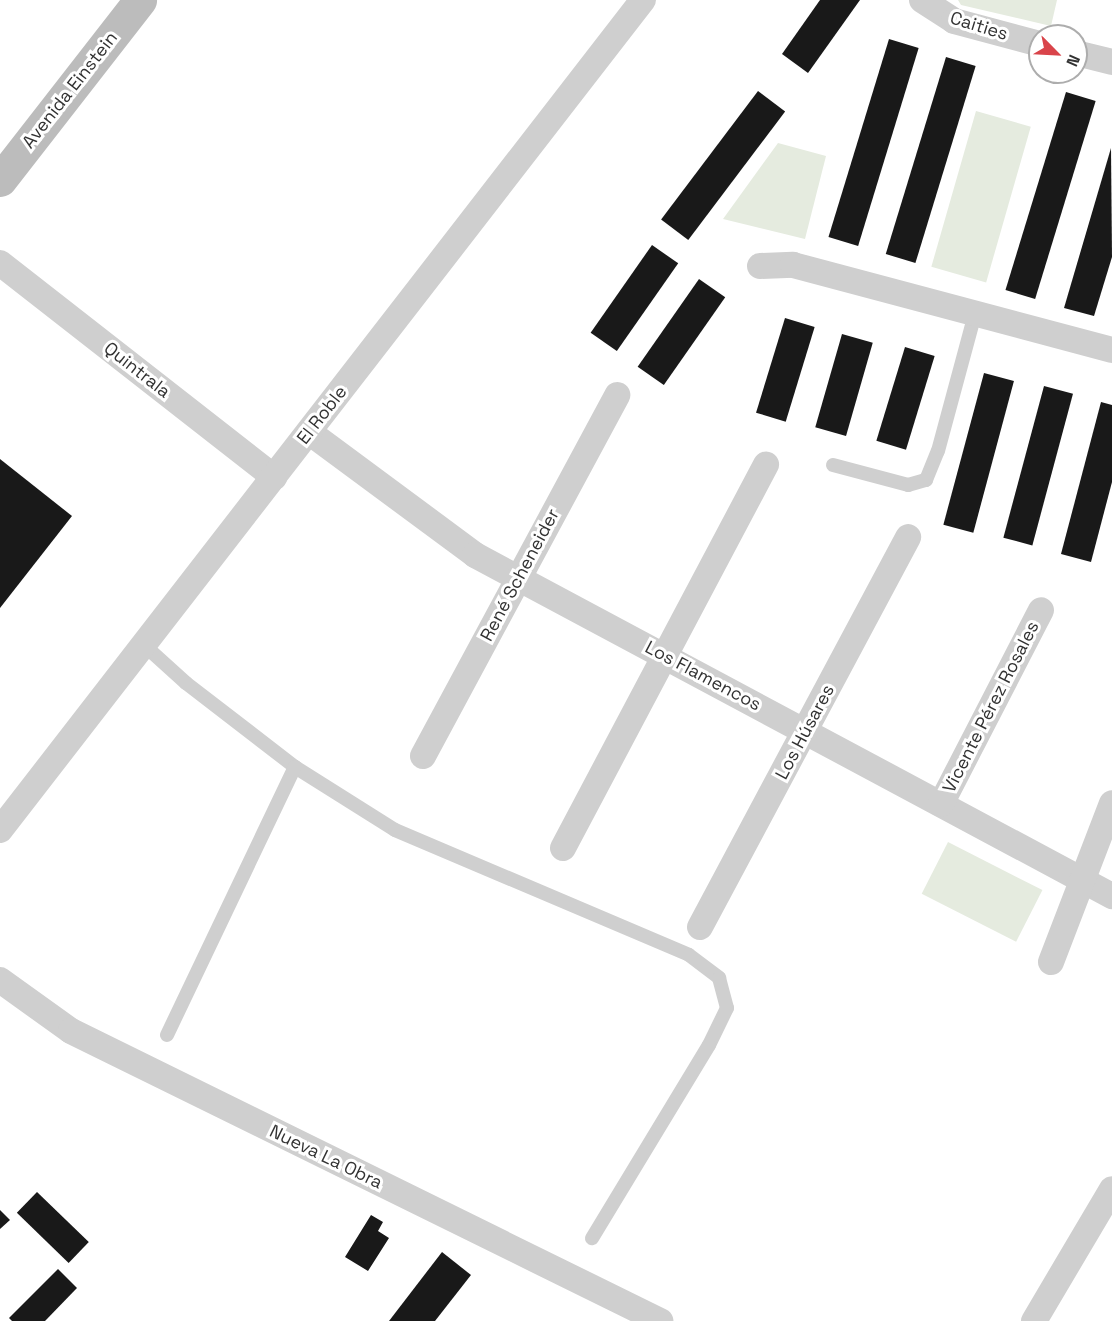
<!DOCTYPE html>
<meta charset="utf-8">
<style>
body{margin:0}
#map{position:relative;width:1112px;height:1321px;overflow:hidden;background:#fff;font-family:"Space Grotesk",sans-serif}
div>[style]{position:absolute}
.green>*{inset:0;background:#e5ebdf;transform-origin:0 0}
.building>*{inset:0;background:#191919;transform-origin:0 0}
.service>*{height:14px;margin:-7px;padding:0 7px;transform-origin:7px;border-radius:7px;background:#cfcfcf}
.minor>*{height:26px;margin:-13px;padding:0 13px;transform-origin:13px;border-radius:13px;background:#cfcfcf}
.secondary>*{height:33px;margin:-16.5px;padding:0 16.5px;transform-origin:16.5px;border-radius:16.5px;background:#bcbcbc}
span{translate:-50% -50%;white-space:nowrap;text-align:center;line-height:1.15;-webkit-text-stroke:6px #fff;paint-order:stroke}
.street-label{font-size:18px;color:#323232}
.north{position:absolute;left:1028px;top:24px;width:60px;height:60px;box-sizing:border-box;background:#fff;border:2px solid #adadad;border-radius:50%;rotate:114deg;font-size:16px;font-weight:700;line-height:24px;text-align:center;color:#323232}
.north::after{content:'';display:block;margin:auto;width:21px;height:27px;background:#d9444a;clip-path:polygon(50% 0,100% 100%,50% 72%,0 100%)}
</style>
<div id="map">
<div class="green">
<i style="clip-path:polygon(958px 0,1057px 0,1051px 26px,961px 5px)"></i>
<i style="left:976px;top:111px;width:57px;height:162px;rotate:16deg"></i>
<i style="clip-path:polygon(778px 143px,826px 156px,805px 239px,723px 219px)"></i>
<i style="left:948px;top:842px;width:106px;height:58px;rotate:27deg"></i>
</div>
<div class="building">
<i style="clip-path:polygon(820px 0,860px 0,808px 73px,782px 54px)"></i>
<i style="left:889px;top:39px;width:31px;height:207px;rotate:17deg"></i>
<i style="left:946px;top:57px;width:31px;height:206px;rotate:17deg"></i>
<i style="left:758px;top:91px;width:34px;height:161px;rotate:37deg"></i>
<i style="left:1066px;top:92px;width:31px;height:207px;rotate:17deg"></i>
<i style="clip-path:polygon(1111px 148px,1112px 257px,1094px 316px,1064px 308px)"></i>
<i style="left:652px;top:245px;width:32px;height:107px;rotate:35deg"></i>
<i style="left:699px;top:279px;width:32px;height:107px;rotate:35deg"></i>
<i style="left:785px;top:318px;width:31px;height:99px;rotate:17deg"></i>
<i style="left:842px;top:334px;width:32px;height:97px;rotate:16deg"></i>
<i style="left:905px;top:347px;width:31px;height:98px;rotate:17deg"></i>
<i style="left:984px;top:373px;width:31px;height:157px;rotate:15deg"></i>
<i style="left:1044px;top:386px;width:30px;height:157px;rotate:15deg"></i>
<i style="clip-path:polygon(1101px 402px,1112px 405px,1112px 482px,1091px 562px,1061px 554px)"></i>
<i style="clip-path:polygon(0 459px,72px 516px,0 608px)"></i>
<i style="left:37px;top:1192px;width:72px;height:29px;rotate:44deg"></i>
<i style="clip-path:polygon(0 1210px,10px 1220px,0 1229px)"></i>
<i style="clip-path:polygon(371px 1215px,383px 1222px,378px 1231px,389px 1238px,368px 1271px,345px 1257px)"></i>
<i style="clip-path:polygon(442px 1252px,471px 1275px,435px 1321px,389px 1321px)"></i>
<i style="clip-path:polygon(58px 1269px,77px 1288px,45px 1321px,12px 1321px,9px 1318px)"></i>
</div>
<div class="service">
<i style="left:833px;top:465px;width:78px;rotate:14.9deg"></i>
<i style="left:908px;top:485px;width:19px;rotate:-16deg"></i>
<i style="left:926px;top:480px;width:31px;rotate:-68deg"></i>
<i style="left:938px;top:451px;width:142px;rotate:-74.9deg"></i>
<i style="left:144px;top:645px;width:57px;rotate:42.1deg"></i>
<i style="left:186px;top:683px;width:138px;rotate:37.6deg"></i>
<i style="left:295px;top:767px;width:118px;rotate:32.2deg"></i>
<i style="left:395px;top:830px;width:319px;rotate:23deg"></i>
<i style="left:689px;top:955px;width:38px;rotate:37deg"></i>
<i style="left:719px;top:978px;width:31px;rotate:75deg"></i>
<i style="left:727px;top:1008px;width:41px;rotate:115.9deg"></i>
<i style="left:709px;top:1045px;width:226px;rotate:121.2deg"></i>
<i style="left:167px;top:1035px;width:297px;rotate:-64.5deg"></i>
</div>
<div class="minor">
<i style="left:922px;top:0;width:38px;rotate:33deg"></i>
<i style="left:954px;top:21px;width:89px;rotate:15deg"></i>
<i style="left:1076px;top:53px;width:37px;rotate:14deg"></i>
<i style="left:0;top:263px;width:348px;rotate:38deg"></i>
<i style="left:760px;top:266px;width:33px;rotate:-2deg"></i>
<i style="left:793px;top:265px;width:330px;rotate:14.9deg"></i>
<i style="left:309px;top:432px;width:207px;rotate:36.5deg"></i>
<i style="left:475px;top:555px;width:723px;rotate:28.16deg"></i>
<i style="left:423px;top:756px;width:410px;rotate:-61.7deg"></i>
<i style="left:941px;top:804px;width:218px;rotate:-62.7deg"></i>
<i style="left:0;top:830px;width:1050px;rotate:-52.24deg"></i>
<i style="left:563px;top:848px;width:434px;rotate:-62.1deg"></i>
<i style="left:700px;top:927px;width:442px;rotate:-61.9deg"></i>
<i style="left:1051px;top:962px;width:170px;rotate:-69deg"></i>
<i style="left:0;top:980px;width:87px;rotate:35.7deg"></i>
<i style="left:71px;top:1031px;width:657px;rotate:26.21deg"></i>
<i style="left:1034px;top:1321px;width:153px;rotate:-59.4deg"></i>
</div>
<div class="secondary">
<i style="left:0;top:180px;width:228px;rotate:-52.1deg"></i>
</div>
<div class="street-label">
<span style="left:979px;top:26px;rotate:17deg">Caities</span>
<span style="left:70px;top:90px;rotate:-52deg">Avenida Einstein</span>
<span style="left:137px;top:370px;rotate:38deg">Quintrala</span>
<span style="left:322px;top:415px;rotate:-52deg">El Roble</span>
<span style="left:520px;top:575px;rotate:-62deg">René Scheneider</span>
<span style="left:703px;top:676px;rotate:28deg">Los Flamencos</span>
<span style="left:991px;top:707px;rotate:-63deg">Vicente Pérez Rosales</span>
<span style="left:805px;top:732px;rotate:-62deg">Los Húsares</span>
<span style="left:326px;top:1157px;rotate:26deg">Nueva La Obra</span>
</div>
<div class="north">N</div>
</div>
